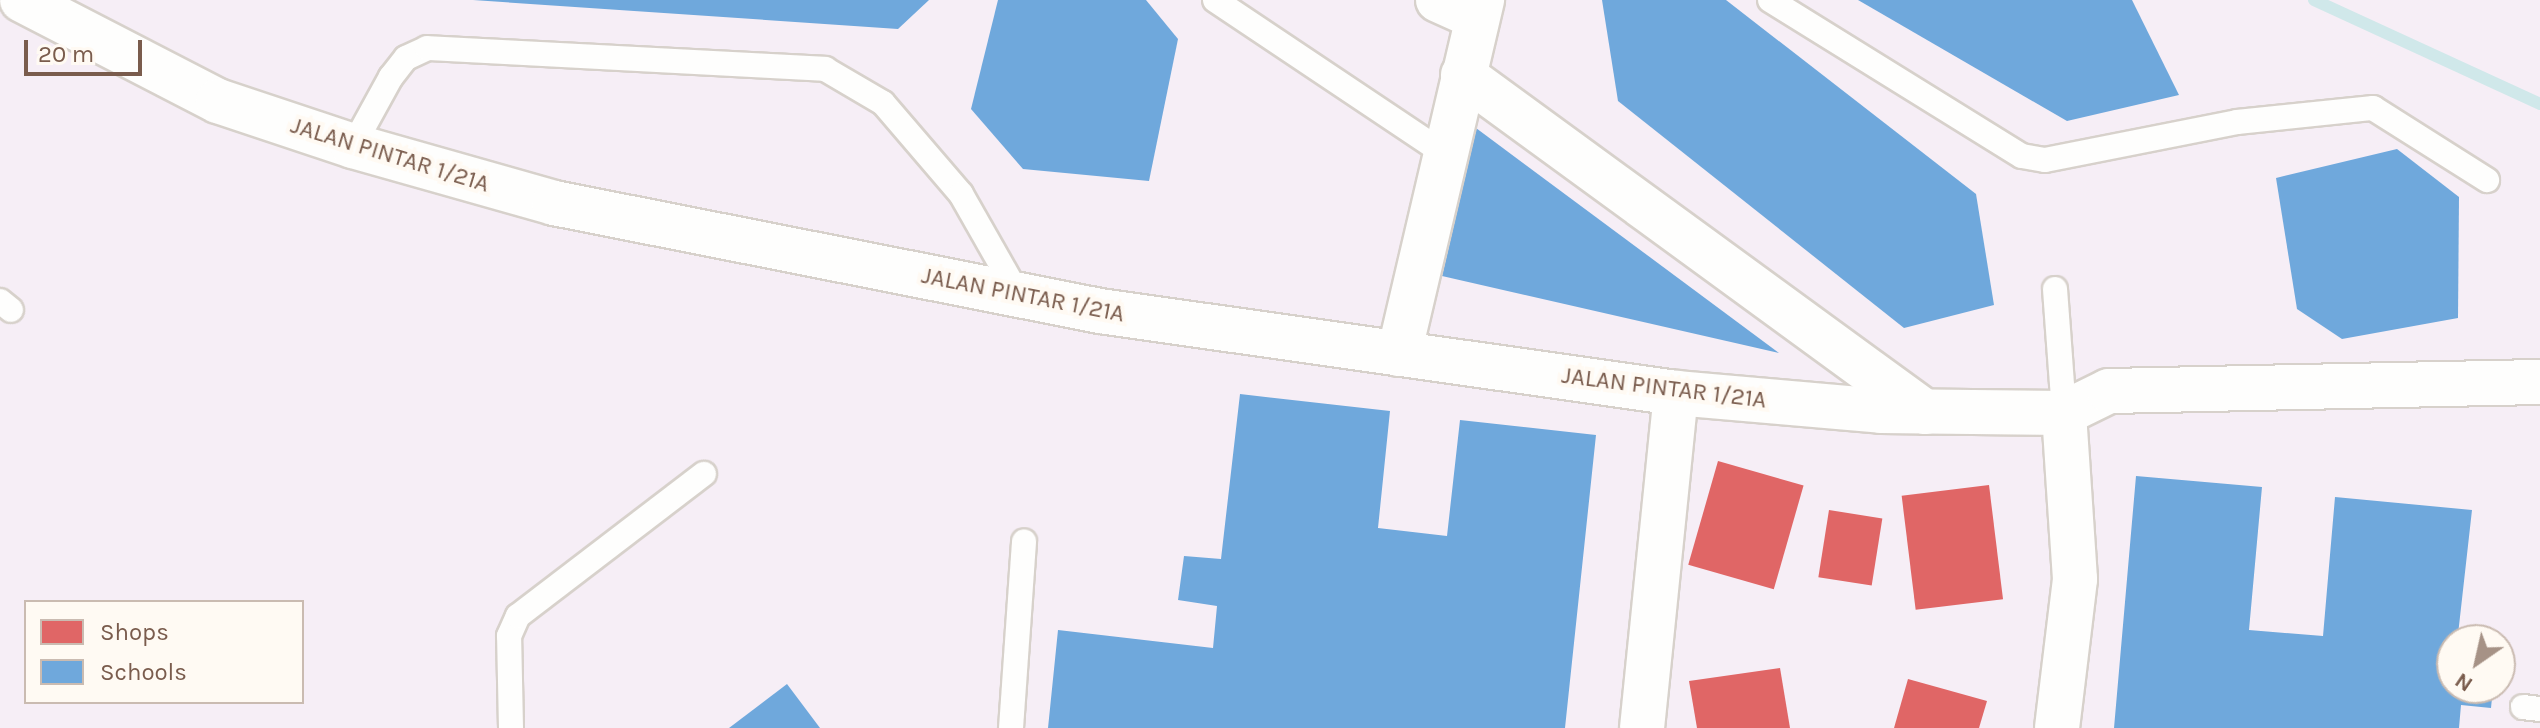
<!DOCTYPE html>
<style>
body{margin:0}
#map{position:relative;width:2540px;height:728px;overflow:hidden;background:#f9f5f0;font-family:Karla,sans-serif}
div>[style]{position:absolute}
.education>*{inset:0;background:#f6eef6}
.shops>*{inset:0;background:#e06666;transform-origin:0 0}
.schools>*{inset:0;background:#6fa8dc}
.stream>*{height:12px;margin:-6px;padding:0 6px;transform-origin:6px;border-radius:6px;background:#d0e8ea}
.roads{filter:drop-shadow(2px 0 #d7d1cb) drop-shadow(-2px 0 #d7d1cb) drop-shadow(0 2px #d7d1cb) drop-shadow(0 -2px #d7d1cb)}
.lane>*{height:24px;margin:-12px;padding:0 12px;transform-origin:12px;border-radius:12px;background:#fefefd}
.street>*{height:44px;margin:-22px;padding:0 22px;transform-origin:22px;border-radius:22px;background:#fefefd}
span{translate:-50% -50%;white-space:nowrap;text-align:center;line-height:1.15;-webkit-text-stroke:8px #fffaf3;paint-order:stroke}
.street-label{font-size:24px;color:#7a5c4d}
.legend{position:absolute;left:24px;top:600px;width:280px;height:104px;box-sizing:border-box;background:#fffaf3;border:2px solid #cabbb1;margin:0;padding:10px 14px;list-style:none;font-size:24px;color:#7a5c4d}
.legend li{display:flex;align-items:center;gap:16px;height:40px}
.legend b{width:40px;border:2px solid #cabbb1}
.north{position:absolute;left:2436px;top:624px;width:80px;height:80px;box-sizing:border-box;background:#fffaf3;border:2px solid #cabbb1;border-radius:50%;rotate:214deg;font-size:22px;font-weight:700;line-height:32px;text-align:center;color:#7a5c4d}
.north::after{content:'';display:block;margin:auto;width:28px;height:36px;background:#a69286;clip-path:polygon(50% 0,100% 100%,50% 72%,0 100%)}
.scale{position:absolute;left:24px;top:40px;width:118px;height:36px;box-sizing:border-box;border:4px solid #7a5c4d;border-top:0;padding-left:10px;font-size:24px;line-height:28px;white-space:nowrap;color:#7a5c4d;-webkit-text-stroke:6px #fffaf3;paint-order:stroke}
</style>
<div id="map">
<div class="education">
<i style="clip-path:polygon(evenodd,0 0,2540px 0,2540px 728px,0 728px,0 0,26px 602px,302px 602px,302px 702px,26px 702px,26px 602px,0 0,2452px 640px,2500px 640px,2500px 688px,2452px 688px,2452px 640px)"></i>
</div>
<div class="shops">
<i style="left:1718px;top:461px;width:89px;height:108px;rotate:16deg"></i>
<i style="left:1989px;top:485px;width:115px;height:88px;rotate:83deg"></i>
<i style="left:1829px;top:510px;width:54px;height:68px;rotate:9deg"></i>
<i style="clip-path:polygon(1780px 668px,1790px 728px,1697px 728px,1689px 681px)"></i>
<i style="clip-path:polygon(1908px 679px,1987px 701px,1979px 728px,1894px 728px)"></i>
</div>
<div class="schools">
<i style="clip-path:polygon(473px 0,929px 0,898px 29px)"></i>
<i style="clip-path:polygon(998px 0,1146px 0,1178px 39px,1149px 181px,1023px 169px,971px 109px)"></i>
<i style="clip-path:polygon(1602px 0,1726px 0,1976px 194px,1994px 305px,1904px 328px,1618px 101px)"></i>
<i style="clip-path:polygon(1858px 0,2132px 0,2179px 95px,2067px 121px)"></i>
<i style="clip-path:polygon(1476px 128px,1779px 353px,1442px 276px)"></i>
<i style="clip-path:polygon(2397px 149px,2459px 197px,2458px 318px,2342px 339px,2297px 309px,2276px 178px)"></i>
<i style="clip-path:polygon(1240px 394px,1390px 411px,1378px 528px,1447px 536px,1460px 420px,1596px 435px,1565px 728px,1048px 728px,1058px 630px,1213px 648px,1217px 606px,1178px 600px,1184px 556px,1221px 559px)"></i>
<i style="clip-path:polygon(2136px 476px,2262px 487px,2249px 630px,2323px 636px,2335px 497px,2472px 510px,2452px 688px,2493px 688px,2491px 708px,2461px 705px,2459px 728px,2114px 728px)"></i>
<i style="clip-path:polygon(787px 684px,820px 728px,729px 728px)"></i>
</div>
<div class="stream">
<i style="left:2314px;top:0;width:249px;rotate:24.7deg"></i>
</div>
<div class="roads">
<div class="lane">
<i style="left:1215px;top:0;width:277px;rotate:33.8deg"></i>
<i style="left:1770px;top:0;width:296px;rotate:31.8deg"></i>
<i style="left:2022px;top:156px;width:23px;rotate:10deg"></i>
<i style="left:2045px;top:160px;width:196px;rotate:-11.2deg"></i>
<i style="left:2237px;top:122px;width:137px;rotate:-5.9deg"></i>
<i style="left:2373px;top:108px;width:135px;rotate:32.3deg"></i>
<i style="left:353px;top:146px;width:79px;rotate:-61.2deg"></i>
<i style="left:391px;top:77px;width:24px;rotate:-52deg"></i>
<i style="left:406px;top:58px;width:23px;rotate:-25deg"></i>
<i style="left:427px;top:48px;width:399px;rotate:3deg"></i>
<i style="left:825px;top:69px;width:67px;rotate:30.4deg"></i>
<i style="left:883px;top:103px;width:120px;rotate:49.4deg"></i>
<i style="left:961px;top:194px;width:117px;rotate:60.4deg"></i>
<i style="left:2055px;top:289px;width:124px;rotate:85.8deg"></i>
<i style="left:0;top:301px;width:14px;rotate:39deg"></i>
<i style="left:2523px;top:707px;width:17px;rotate:7deg"></i>
<i style="left:511px;top:728px;width:92px;rotate:-91.2deg"></i>
<i style="left:509px;top:636px;width:22px;rotate:-66deg"></i>
<i style="left:518px;top:616px;width:234px;rotate:-37.4deg"></i>
<i style="left:1011px;top:728px;width:187px;rotate:-86deg"></i>
</div>
<div class="street">
<i style="left:22px;top:0;width:220px;rotate:27.3deg"></i>
<i style="left:218px;top:101px;width:142px;rotate:18.4deg"></i>
<i style="left:353px;top:146px;width:209px;rotate:15.8deg"></i>
<i style="left:554px;top:203px;width:557px;rotate:11.19deg"></i>
<i style="left:1100px;top:311px;width:582px;rotate:8.1deg"></i>
<i style="left:1676px;top:393px;width:206px;rotate:5deg"></i>
<i style="left:1881px;top:411px;width:183px;rotate:0.6deg"></i>
<i style="left:2064px;top:413px;width:50px;rotate:-26.1deg"></i>
<i style="left:2109px;top:391px;width:431px;rotate:-1.2deg"></i>
<i style="left:1438px;top:0;width:42px;rotate:24.1deg"></i>
<i style="left:1463px;top:75px;width:572px;rotate:36.11deg"></i>
<i style="left:1399px;top:354px;width:364px;rotate:-76.8deg"></i>
<i style="left:1642px;top:728px;width:337px;rotate:-84.2deg"></i>
<i style="left:2057px;top:728px;width:150px;rotate:-83.1deg"></i>
<i style="left:2075px;top:579px;width:166px;rotate:-93.8deg"></i>
</div>
</div>
<div class="street-label">
<span style="left:390px;top:155px;rotate:17deg">JALAN PINTAR 1/21A</span>
<span style="left:1023px;top:295px;rotate:11deg">JALAN PINTAR 1/21A</span>
<span style="left:1664px;top:388px;rotate:7deg">JALAN PINTAR 1/21A</span>
</div>
<ul class="legend">
<li><b style="height:22px;background:#e06666"></b>Shops</li>
<li><b style="height:22px;background:#6fa8dc"></b>Schools</li>
</ul>
<div class="north">N</div>
<div class="scale">20 m</div>
</div>
